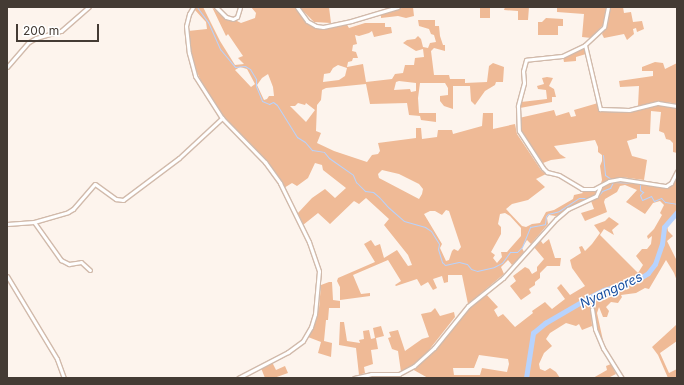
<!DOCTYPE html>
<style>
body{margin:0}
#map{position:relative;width:684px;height:385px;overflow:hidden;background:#fdf4ed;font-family:Inter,sans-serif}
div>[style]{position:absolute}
.green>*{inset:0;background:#efba96;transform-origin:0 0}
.stream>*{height:1px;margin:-0.5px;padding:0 0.5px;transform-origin:0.5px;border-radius:0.5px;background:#b7d3fe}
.river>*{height:5px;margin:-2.5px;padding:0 2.5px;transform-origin:2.5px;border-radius:2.5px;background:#b7d3fe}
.roads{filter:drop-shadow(1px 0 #d1baab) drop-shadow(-1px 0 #d1baab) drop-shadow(0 1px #d1baab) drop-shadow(0 -1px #d1baab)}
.minor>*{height:3px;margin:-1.5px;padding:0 1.5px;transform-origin:1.5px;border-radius:1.5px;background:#fff}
span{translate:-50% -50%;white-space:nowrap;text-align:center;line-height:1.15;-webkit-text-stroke:3px #fff;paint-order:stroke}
.water-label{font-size:13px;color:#1a50a1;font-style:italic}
.frame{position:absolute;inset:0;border:8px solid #443b34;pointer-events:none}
.scale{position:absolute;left:16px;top:24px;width:83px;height:18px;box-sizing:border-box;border:2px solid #443b34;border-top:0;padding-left:5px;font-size:12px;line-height:14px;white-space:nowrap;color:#443b34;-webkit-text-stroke:3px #fff;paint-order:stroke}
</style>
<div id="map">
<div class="green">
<i style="clip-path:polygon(evenodd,196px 7px,203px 7px,220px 41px,235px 65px,244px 64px,238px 58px,243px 56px,228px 34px,226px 36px,212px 7px,225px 19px,230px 21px,235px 20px,241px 23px,255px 18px,256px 13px,251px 7px,296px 7px,306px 21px,320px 28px,346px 23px,349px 28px,365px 23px,385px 23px,385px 27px,391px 27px,392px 33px,374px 37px,372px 31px,369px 33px,359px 36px,355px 35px,357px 44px,353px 45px,352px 51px,356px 52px,358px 58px,353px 58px,352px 61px,348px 62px,347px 67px,363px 64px,366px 82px,392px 79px,395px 74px,403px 73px,405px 65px,414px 65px,415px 58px,424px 57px,423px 49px,416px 51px,403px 43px,407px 40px,415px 39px,418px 36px,421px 39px,423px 47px,428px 48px,430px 43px,436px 42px,434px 35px,431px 34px,429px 29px,419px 26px,418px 20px,435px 20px,435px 26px,439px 26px,440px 36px,443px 45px,445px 45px,445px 51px,434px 48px,431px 51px,434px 75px,449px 75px,450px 79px,465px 79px,465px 83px,487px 82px,489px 66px,493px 63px,504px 67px,503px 82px,496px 82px,495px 85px,485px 91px,475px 105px,471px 101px,470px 86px,453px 86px,453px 109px,444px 106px,440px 101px,440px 96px,448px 95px,448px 88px,445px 83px,420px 83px,418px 98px,419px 113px,436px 113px,436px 122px,421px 120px,420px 116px,409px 115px,407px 103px,370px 104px,366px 84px,326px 88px,322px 90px,321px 100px,317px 105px,316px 131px,321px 133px,317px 143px,334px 151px,367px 162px,372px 155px,378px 154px,380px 151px,378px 143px,416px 138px,416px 128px,421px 128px,422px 139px,437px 137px,438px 130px,452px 130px,453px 134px,482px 126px,483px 113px,493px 113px,493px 129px,515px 124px,517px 134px,541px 170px,546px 174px,536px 179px,545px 187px,528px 200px,512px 204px,506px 209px,522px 226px,526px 227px,532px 224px,540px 223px,546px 212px,554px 210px,573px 199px,574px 195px,583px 193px,580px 190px,587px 191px,599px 188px,597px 194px,556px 216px,549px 215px,547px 218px,548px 224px,531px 244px,527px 240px,522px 248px,524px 252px,517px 260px,512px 265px,508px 260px,501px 267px,504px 274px,468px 304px,462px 275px,448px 275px,448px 282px,444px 283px,442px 276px,433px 279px,437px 288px,433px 290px,428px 282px,421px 286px,417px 279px,396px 286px,395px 285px,401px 281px,388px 260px,353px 275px,361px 294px,370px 293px,370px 296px,340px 300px,340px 287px,337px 281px,338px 278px,375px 262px,364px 244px,371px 240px,375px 246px,380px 244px,384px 258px,397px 250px,408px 266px,412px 265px,408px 255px,384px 225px,389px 219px,366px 198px,359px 204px,354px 201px,330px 224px,318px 213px,303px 225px,297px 214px,312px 198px,325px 189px,335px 198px,346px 188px,323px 170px,322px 165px,315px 163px,308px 178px,297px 186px,292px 183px,284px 188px,267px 161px,224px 117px,204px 88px,193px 63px,188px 31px,207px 29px,206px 22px,194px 9px,196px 7px,338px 65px,347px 68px,345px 76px,339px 80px,323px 82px,324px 74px,330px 73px,333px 68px,338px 65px,196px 7px,240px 67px,247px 69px,255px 84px,251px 87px,235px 70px,240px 67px,196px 7px,268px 74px,273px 87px,274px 96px,269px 96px,267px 99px,264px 100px,257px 85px,262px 78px,268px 74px,196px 7px,399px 81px,416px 83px,416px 91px,411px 92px,410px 89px,394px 90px,396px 82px,399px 81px,196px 7px,298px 103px,305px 105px,306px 103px,315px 110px,306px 122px,290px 106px,295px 106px,298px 103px,196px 7px,382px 170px,399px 174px,419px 184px,423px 189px,422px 194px,419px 199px,379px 178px,378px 174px,382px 170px,196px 7px,446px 210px,449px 211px,461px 247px,458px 251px,454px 249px,452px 251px,449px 260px,446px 261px,440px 248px,442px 244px,424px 214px,430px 211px,435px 211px,442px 215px,446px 210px,196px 7px,505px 213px,510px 216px,521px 228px,521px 236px,507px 252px,501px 252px,502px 257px,497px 263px,493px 258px,495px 255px,491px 252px,501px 234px,501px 227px,498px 224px,500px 214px,505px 213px)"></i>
<i style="clip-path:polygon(299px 7px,329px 7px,331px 23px,314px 22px)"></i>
<i style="clip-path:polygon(406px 7px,413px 7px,414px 16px,406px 18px,398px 16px,381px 18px,381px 13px)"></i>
<i style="left:480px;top:7px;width:10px;height:11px"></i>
<i style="clip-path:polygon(505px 7px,529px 7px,528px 20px,518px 20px,518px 11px,504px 10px)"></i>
<i style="clip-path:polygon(557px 7px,606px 7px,603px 25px,591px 38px,582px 37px,584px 14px,557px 12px)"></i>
<i style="clip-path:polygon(610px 7px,623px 7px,624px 13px,631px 12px,633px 22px,642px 21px,644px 29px,637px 32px,636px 28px,633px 29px,634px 34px,627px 40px,624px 34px,604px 38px,602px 34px,608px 23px)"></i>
<i style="clip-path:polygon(546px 18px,563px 19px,563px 26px,558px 26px,558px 35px,538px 35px,538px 22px,542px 22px)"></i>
<i style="clip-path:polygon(585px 47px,586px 54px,576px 57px,576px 61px,564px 62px,563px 57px)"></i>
<i style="clip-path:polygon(655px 62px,663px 63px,665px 69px,677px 63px,677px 104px,667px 102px,656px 102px,638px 106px,639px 86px,620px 87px,619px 81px,653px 76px,653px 71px,642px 71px,642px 67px)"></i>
<i style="clip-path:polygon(547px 77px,553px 78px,549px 86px,554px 89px,556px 97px,552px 97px,552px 102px,520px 108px,521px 102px,547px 99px,546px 90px,538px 89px,537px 86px,544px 84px,542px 78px)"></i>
<i style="clip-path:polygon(598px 103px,600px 110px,602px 111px,629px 112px,665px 104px,677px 107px,677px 153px,673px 152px,673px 143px,670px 140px,666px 139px,664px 133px,659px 131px,661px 112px,651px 111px,650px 134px,637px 134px,637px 138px,627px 141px,632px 156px,647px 160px,644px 180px,621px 177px,601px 183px,602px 180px,600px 166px,602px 161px,602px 155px,598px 152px,598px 147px,595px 140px,554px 146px,560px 154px,566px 158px,551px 160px,543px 163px,520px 129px,519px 118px,554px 110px,556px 116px,569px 112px,571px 117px,576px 116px,574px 110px)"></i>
<i style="clip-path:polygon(evenodd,677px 174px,677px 215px,667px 225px,668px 231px,673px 236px,667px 241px,677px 261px,677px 281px,674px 273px,666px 260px,649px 289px,645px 288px,636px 293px,621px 295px,622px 297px,618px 303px,611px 302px,606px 307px,609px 311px,607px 317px,603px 317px,599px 307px,597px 313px,604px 345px,595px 323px,594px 312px,596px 305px,594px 304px,591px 309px,592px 326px,582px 330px,579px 324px,576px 326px,566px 323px,550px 333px,546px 339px,552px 346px,544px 353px,539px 364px,540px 369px,545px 371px,550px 368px,556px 372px,560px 378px,428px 378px,412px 369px,438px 346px,468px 309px,485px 293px,498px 307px,494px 310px,498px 317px,503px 314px,515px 327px,533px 313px,532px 311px,545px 302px,552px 309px,565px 299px,557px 288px,561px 284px,570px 295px,585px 286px,572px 268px,570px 260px,581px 253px,579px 247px,582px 246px,585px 251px,592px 244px,600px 233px,594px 225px,605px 221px,609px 217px,619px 224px,612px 230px,614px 235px,604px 229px,600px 235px,638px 273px,643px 265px,636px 256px,642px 249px,647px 249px,651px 244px,652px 236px,648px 239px,647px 236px,654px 229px,662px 215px,660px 213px,664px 205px,660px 201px,653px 203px,645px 214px,626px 202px,637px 190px,625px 185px,620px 186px,617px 192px,605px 199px,604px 202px,607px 212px,585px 221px,581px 213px,594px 209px,591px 201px,599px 197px,601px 188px,611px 182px,621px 180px,667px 188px,673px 184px,677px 174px,479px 355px,508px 359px,509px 364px,507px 372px,482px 368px,480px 375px,454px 375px,453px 368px,474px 368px,479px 355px)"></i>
<i style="clip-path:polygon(539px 238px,543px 244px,549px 239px,555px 258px,561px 258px,560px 266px,547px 266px,540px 273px,540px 278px,535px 282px,535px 285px,529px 289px,531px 293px,521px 300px,510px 286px,516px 281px,513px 276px,525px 267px,529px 269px,532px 274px,537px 271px,537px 267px,544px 259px,533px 246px)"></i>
<i style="clip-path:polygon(329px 282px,332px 282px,333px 300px,340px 301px,340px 308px,329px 308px,328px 320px,326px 320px,324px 341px,332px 343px,331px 357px,318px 353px,321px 342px,308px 337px,319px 308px,321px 285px)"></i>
<i style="clip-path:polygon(435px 308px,440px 316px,454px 312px,455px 317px,429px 350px,416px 363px,401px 372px,398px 351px,392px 349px,388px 338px,391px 337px,389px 332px,398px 330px,405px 351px,422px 339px,429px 337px,421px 314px,431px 312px)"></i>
<i style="clip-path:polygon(340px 322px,344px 322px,347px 341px,360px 343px,359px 340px,364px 339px,363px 331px,369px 330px,371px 339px,375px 338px,373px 328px,381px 326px,384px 336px,376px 338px,378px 349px,371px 350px,373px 364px,364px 367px,365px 373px,359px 375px,356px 348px,339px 345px)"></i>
<i style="clip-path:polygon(676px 325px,677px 341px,660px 353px,669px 373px,677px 369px,677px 378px,668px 378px,658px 355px,652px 347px)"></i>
<i style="clip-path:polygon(272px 362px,276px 370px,285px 366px,288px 373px,274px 378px,265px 378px,261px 368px)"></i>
<i style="clip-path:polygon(611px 364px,616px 374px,608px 378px,593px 378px,607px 370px,606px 366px)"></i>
</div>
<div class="stream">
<i style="left:197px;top:7px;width:19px;rotate:54deg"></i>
<i style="left:208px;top:22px;width:30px;rotate:66deg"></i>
<i style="left:220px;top:49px;width:23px;rotate:50deg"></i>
<i style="left:235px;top:67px;width:10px;rotate:-6deg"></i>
<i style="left:245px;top:66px;width:6px;rotate:31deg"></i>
<i style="left:250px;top:69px;width:12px;rotate:59deg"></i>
<i style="left:256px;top:79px;width:7px;rotate:90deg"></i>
<i style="left:256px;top:86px;width:16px;rotate:68deg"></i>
<i style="left:262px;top:101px;width:8px;rotate:23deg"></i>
<i style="left:269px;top:104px;width:4px;rotate:-27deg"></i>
<i style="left:273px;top:102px;width:5px;rotate:37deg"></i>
<i style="left:277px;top:105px;width:38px;rotate:58deg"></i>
<i style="left:297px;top:137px;width:9px;rotate:32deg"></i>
<i style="left:305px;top:142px;width:11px;rotate:49deg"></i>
<i style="left:312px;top:150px;width:12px;rotate:9deg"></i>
<i style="left:324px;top:152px;width:8px;rotate:50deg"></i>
<i style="left:329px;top:158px;width:29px;rotate:35deg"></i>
<i style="left:353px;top:175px;width:8px;rotate:67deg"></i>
<i style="left:356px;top:182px;width:13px;rotate:45deg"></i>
<i style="left:365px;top:191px;width:8px;rotate:7deg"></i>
<i style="left:373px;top:192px;width:8px;rotate:40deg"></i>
<i style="left:379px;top:197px;width:13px;rotate:48deg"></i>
<i style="left:388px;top:207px;width:21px;rotate:41deg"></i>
<i style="left:404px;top:221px;width:22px;rotate:16deg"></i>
<i style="left:425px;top:227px;width:7px;rotate:34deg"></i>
<i style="left:431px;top:231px;width:15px;rotate:58deg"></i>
<i style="left:439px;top:244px;width:5px;rotate:101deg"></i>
<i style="left:438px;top:249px;width:14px;rotate:73deg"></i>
<i style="left:442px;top:262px;width:4px;rotate:45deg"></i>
<i style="left:445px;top:265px;width:14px;rotate:-12deg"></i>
<i style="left:459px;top:262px;width:8px;rotate:14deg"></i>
<i style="left:467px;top:264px;width:6px;rotate:51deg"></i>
<i style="left:471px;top:269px;width:6px;rotate:18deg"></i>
<i style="left:477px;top:271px;width:17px;rotate:-13deg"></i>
<i style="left:494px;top:267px;width:9px;rotate:-27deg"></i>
<i style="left:502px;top:263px;width:14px;rotate:-54deg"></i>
<i style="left:510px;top:252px;width:7px"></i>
<i style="left:517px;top:252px;width:7px;rotate:-45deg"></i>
<i style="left:522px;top:247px;width:22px;rotate:-68deg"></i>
<i style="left:530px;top:227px;width:15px;rotate:-11deg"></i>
<i style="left:545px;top:224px;width:8px;rotate:-83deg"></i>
<i style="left:546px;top:216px;width:3px;rotate:-45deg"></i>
<i style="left:548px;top:214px;width:11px;rotate:-15deg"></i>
<i style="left:559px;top:211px;width:24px;rotate:-33deg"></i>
<i style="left:579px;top:198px;width:12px"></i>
<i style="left:603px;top:155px;width:20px;rotate:84deg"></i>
<i style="left:605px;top:175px;width:7px;rotate:34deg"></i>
<i style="left:598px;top:196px;width:6px;rotate:-51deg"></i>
<i style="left:602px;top:191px;width:9px;rotate:-21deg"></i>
<i style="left:610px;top:188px;width:7px;rotate:-63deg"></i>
<i style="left:613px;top:182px;width:27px;rotate:2deg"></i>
<i style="left:640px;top:183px;width:7px;rotate:90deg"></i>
<i style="left:640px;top:190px;width:4px;rotate:34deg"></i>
<i style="left:643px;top:192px;width:4px;rotate:135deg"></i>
<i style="left:640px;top:195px;width:5px;rotate:68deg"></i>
<i style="left:642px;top:200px;width:10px;rotate:-24deg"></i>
<i style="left:651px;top:196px;width:6px;rotate:59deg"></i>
<i style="left:654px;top:201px;width:8px;rotate:-23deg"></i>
<i style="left:661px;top:198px;width:6px;rotate:45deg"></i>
<i style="left:665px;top:202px;width:12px;rotate:9deg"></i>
</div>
<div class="river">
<i style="left:526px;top:378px;width:46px;rotate:-81.2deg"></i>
<i style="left:533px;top:333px;width:16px;rotate:-40deg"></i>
<i style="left:545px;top:323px;width:50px;rotate:-30.2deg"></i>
<i style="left:588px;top:298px;width:18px;rotate:-27deg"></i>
<i style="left:604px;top:290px;width:34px;rotate:-17deg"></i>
<i style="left:637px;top:280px;width:13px;rotate:-32deg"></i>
<i style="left:648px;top:273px;width:11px;rotate:-52deg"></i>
<i style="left:655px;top:264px;width:21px;rotate:-71deg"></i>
<i style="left:662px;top:244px;width:17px;rotate:-83deg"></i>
<i style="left:664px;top:227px;width:20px;rotate:-49deg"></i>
</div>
<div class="roads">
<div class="minor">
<i style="left:193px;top:7px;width:8px;rotate:120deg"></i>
<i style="left:189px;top:14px;width:12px;rotate:104deg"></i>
<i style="left:186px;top:26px;width:27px;rotate:84deg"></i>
<i style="left:189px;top:53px;width:24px;rotate:75deg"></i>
<i style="left:195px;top:76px;width:50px;rotate:57.3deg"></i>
<i style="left:222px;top:118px;width:62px;rotate:45.7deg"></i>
<i style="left:265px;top:162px;width:26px;rotate:54deg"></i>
<i style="left:280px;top:183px;width:66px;rotate:63.8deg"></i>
<i style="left:309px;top:242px;width:31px;rotate:71deg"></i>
<i style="left:319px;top:271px;width:43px;rotate:95.3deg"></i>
<i style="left:315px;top:314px;width:14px;rotate:107deg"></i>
<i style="left:311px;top:327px;width:16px;rotate:120deg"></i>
<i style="left:303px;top:341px;width:19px;rotate:144deg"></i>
<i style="left:288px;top:352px;width:56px;rotate:152.5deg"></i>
<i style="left:216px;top:7px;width:14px;rotate:45deg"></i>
<i style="left:226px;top:17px;width:7px;rotate:16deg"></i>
<i style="left:233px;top:19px;width:4px;rotate:-27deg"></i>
<i style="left:237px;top:17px;width:10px;rotate:-73deg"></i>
<i style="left:297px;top:7px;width:17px;rotate:54deg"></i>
<i style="left:307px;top:21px;width:10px;rotate:29deg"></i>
<i style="left:316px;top:26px;width:7px;rotate:8deg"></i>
<i style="left:323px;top:27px;width:29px;rotate:-12deg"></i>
<i style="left:351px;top:21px;width:49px;rotate:-16.6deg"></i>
<i style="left:608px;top:7px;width:20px;rotate:101deg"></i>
<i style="left:604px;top:27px;width:26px;rotate:137deg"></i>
<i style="left:585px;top:45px;width:25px;rotate:154deg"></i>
<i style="left:562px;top:56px;width:36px;rotate:174deg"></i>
<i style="left:526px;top:60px;width:11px;rotate:105deg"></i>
<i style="left:523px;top:71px;width:12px;rotate:85deg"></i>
<i style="left:524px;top:83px;width:24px;rotate:105deg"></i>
<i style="left:518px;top:106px;width:25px;rotate:88deg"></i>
<i style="left:519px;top:131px;width:44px;rotate:57deg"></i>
<i style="left:543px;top:168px;width:6px;rotate:45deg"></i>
<i style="left:547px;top:172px;width:12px;rotate:14deg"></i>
<i style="left:559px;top:175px;width:27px;rotate:31deg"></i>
<i style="left:582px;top:189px;width:12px"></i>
<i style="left:594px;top:189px;width:17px;rotate:-28deg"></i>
<i style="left:609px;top:181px;width:11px;rotate:-10deg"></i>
<i style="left:620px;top:179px;width:47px;rotate:8.7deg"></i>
<i style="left:666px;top:186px;width:6px;rotate:-31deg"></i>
<i style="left:671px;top:183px;width:13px;rotate:-63deg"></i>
<i style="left:585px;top:45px;width:66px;rotate:76.8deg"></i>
<i style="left:600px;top:109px;width:29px;rotate:2deg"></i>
<i style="left:629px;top:110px;width:30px;rotate:-14deg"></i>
<i style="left:658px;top:103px;width:19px;rotate:9deg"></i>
<i style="left:7px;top:67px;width:33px;rotate:-49deg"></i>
<i style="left:29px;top:42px;width:8px;rotate:-30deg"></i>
<i style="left:36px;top:38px;width:26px;rotate:-16deg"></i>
<i style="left:61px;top:31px;width:37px;rotate:-41deg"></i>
<i style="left:34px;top:222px;width:47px;rotate:54.6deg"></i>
<i style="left:61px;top:260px;width:9px;rotate:27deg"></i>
<i style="left:69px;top:264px;width:12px;rotate:-9deg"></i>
<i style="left:81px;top:262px;width:12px;rotate:42deg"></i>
<i style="left:7px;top:224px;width:27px;rotate:-4deg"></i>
<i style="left:34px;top:222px;width:35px;rotate:-16deg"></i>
<i style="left:68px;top:212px;width:6px;rotate:-31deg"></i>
<i style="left:73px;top:209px;width:33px;rotate:-49deg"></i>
<i style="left:95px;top:184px;width:26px;rotate:36deg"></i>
<i style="left:116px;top:199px;width:7px;rotate:8deg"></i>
<i style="left:123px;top:200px;width:70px;rotate:-36.9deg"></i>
<i style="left:179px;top:158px;width:59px;rotate:-42.9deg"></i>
<i style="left:7px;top:276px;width:97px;rotate:58.9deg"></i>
<i style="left:57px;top:359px;width:20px;rotate:70deg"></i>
<i style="left:592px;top:309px;width:20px;rotate:81deg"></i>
<i style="left:595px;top:329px;width:21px;rotate:67deg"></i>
<i style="left:603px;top:348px;width:36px;rotate:58deg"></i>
<i style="left:354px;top:378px;width:17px;rotate:-13deg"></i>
<i style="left:371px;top:374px;width:28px"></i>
<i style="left:399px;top:374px;width:17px;rotate:-28deg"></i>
<i style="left:414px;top:366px;width:27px;rotate:-42deg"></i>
<i style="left:434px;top:348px;width:54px;rotate:-51deg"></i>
<i style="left:468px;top:306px;width:45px;rotate:-38.7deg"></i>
<i style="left:503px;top:278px;width:79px;rotate:-48.1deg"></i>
<i style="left:556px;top:219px;width:16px;rotate:-40deg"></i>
<i style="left:568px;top:209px;width:31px;rotate:-25deg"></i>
<i style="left:596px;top:196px;width:10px;rotate:-66deg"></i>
</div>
</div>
<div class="water-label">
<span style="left:611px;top:290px;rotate:-25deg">Nyangores</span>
</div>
<div class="frame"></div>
<div class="scale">200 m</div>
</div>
